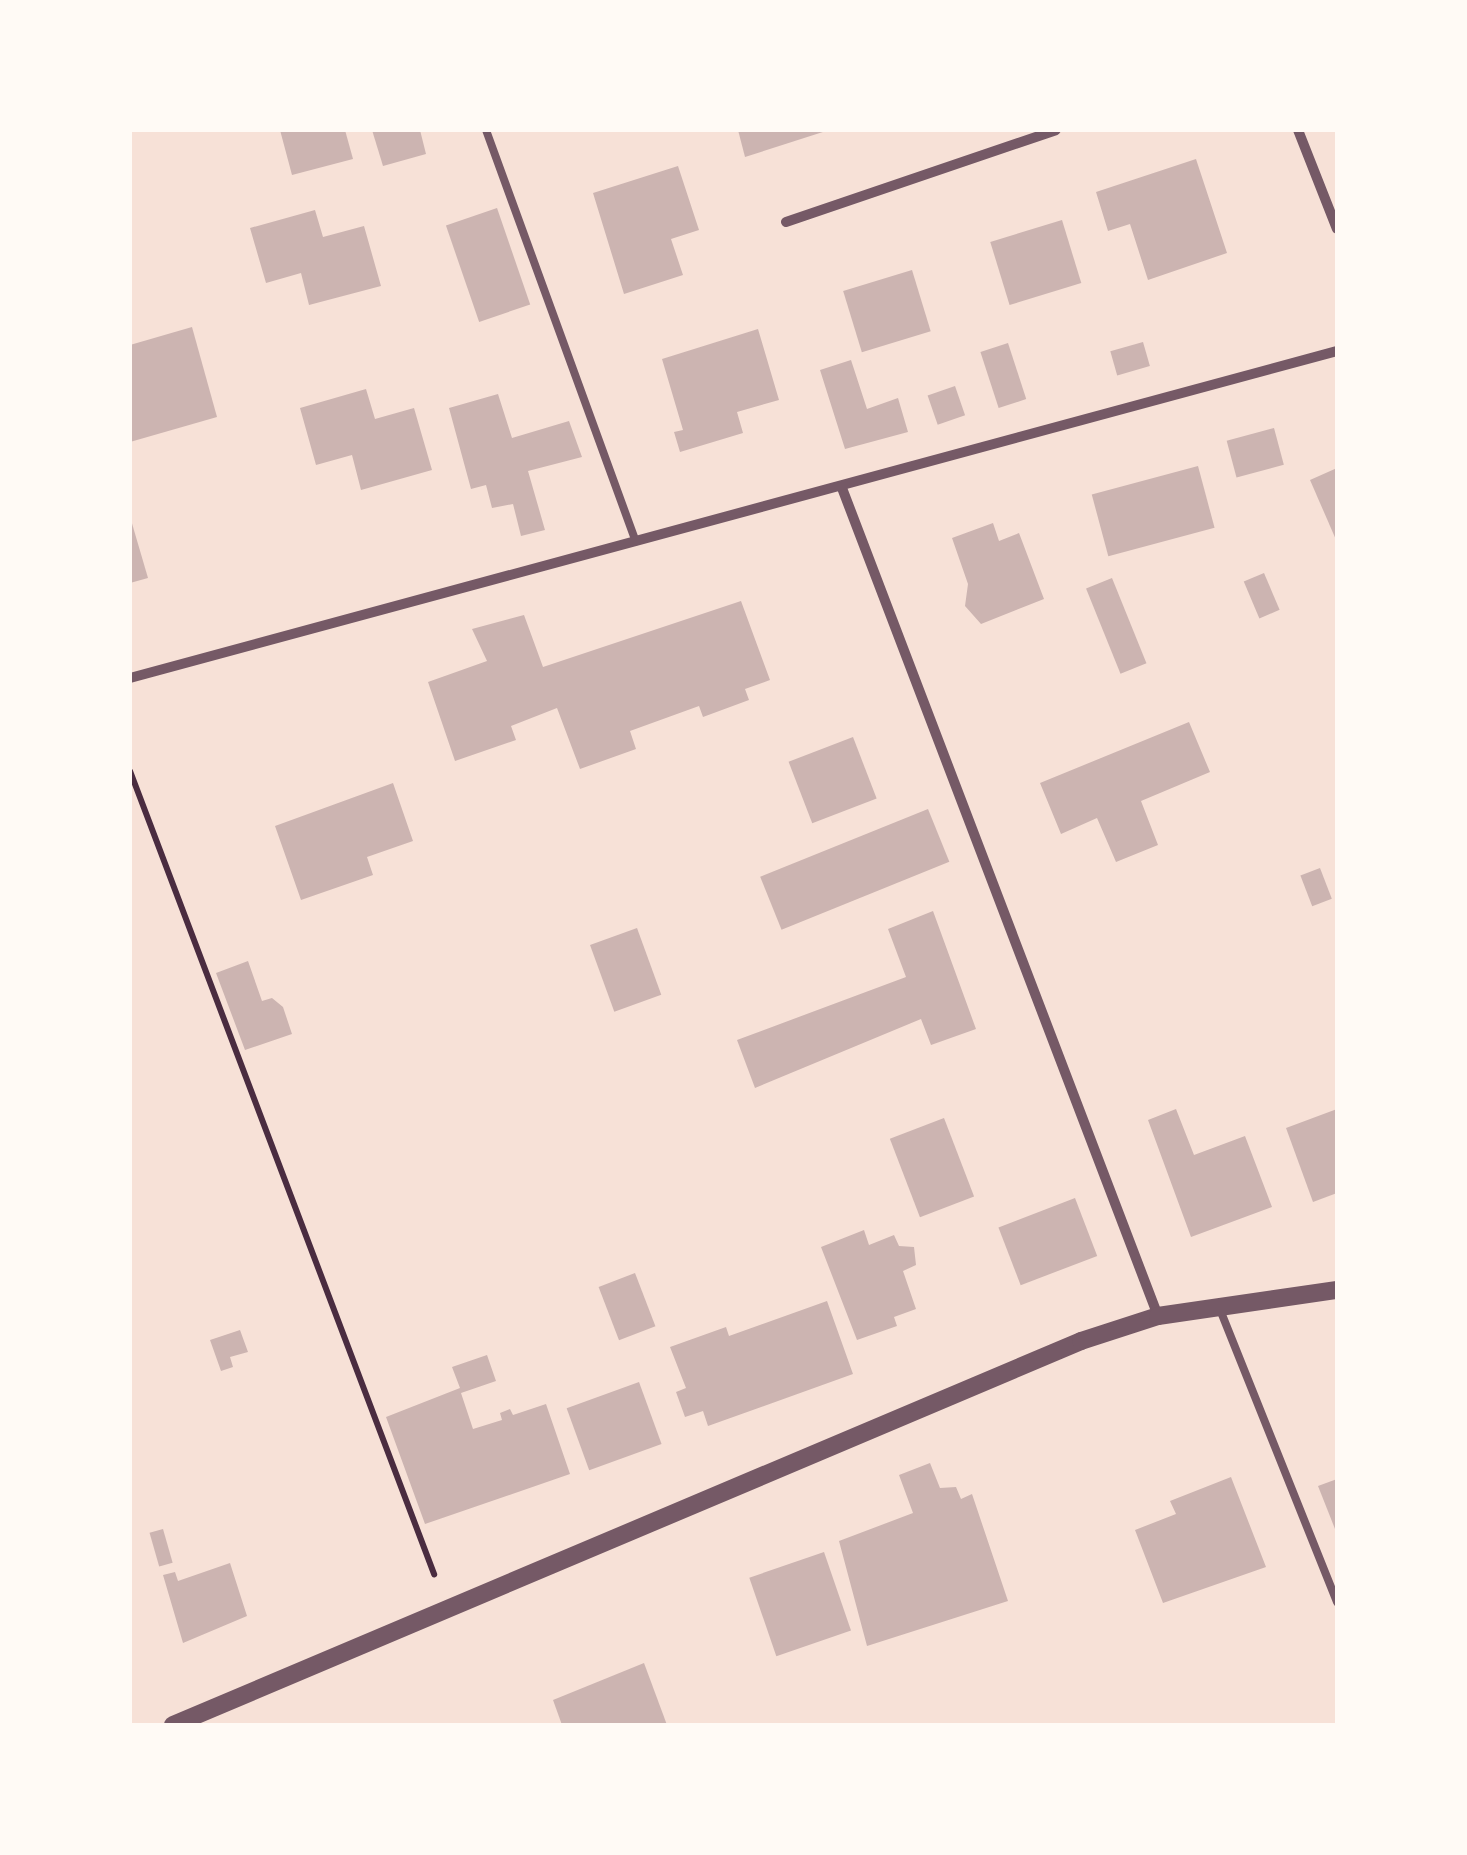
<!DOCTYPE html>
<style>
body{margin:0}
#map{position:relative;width:1467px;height:1855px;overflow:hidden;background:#f7e1d7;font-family:"Varela Round",sans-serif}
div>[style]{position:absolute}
.building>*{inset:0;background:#ccb4b1;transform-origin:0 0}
.path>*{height:6px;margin:-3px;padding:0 3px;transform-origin:3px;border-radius:3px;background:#4a2c40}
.service>*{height:8px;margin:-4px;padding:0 4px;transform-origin:4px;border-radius:4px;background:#755966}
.minor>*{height:10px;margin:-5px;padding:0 5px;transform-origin:5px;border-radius:5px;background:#755966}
.tertiary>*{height:18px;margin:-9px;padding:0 9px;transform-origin:9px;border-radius:9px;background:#755966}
span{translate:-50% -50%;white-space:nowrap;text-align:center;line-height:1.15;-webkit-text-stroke:8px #fffaf5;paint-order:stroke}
.frame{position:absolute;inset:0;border:132px solid #fffaf5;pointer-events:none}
</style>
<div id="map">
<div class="building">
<i style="clip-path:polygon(280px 130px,345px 130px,353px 159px,292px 175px)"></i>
<i style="clip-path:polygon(372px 130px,420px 130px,426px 154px,383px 166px)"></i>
<i style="clip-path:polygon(738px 130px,826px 130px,826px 131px,745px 157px)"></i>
<i style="clip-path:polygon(1196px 159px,1227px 253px,1148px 280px,1130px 224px,1108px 231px,1096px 192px)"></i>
<i style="clip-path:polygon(678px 166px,699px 230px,671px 239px,683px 275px,624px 294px,593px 193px)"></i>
<i style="left:497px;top:208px;width:102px;height:54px;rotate:71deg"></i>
<i style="clip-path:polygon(315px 210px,323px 237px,364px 226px,381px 286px,309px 305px,301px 273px,266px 283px,250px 228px)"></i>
<i style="left:1062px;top:220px;width:66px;height:75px;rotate:73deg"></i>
<i style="left:912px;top:270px;width:64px;height:72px;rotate:73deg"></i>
<i style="clip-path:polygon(192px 327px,217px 417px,130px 442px,130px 345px)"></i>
<i style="clip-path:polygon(758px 329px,779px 400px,737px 412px,743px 433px,680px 452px,674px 432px,683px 430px,662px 359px)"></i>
<i style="left:1143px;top:342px;width:25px;height:34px;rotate:74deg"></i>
<i style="left:1008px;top:343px;width:59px;height:29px;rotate:72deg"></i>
<i style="clip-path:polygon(851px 360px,867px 409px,898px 398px,908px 432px,845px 449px,820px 370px)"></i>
<i style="left:955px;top:386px;width:31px;height:29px;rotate:71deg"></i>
<i style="clip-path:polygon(366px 389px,375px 419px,414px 408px,432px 470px,361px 490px,352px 455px,316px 465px,300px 408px)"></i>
<i style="clip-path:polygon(498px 394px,512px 438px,569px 421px,582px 457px,528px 471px,545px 530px,521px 536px,513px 504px,492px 508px,486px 485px,471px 489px,449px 408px)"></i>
<i style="left:1274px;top:428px;width:38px;height:49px;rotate:75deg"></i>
<i style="left:1198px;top:466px;width:64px;height:110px;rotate:75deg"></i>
<i style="clip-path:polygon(1337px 468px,1337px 542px,1310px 480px)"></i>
<i style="clip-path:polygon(131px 520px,148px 578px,130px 583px,130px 521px)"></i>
<i style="clip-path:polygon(993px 523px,999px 541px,1019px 533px,1044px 599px,981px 624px,965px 606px,968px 584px,952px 538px)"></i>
<i style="left:1264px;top:573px;width:40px;height:22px;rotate:67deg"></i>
<i style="left:1112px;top:578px;width:92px;height:28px;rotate:68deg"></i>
<i style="clip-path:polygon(741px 601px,770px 680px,745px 689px,749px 700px,703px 717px,699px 706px,630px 731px,636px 749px,580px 769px,557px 708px,511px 726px,516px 740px,455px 761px,428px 682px,487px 661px,472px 629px,524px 615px,543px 667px)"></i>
<i style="clip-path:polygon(1189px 722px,1210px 772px,1141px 801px,1158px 845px,1116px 862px,1097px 818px,1061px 834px,1040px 783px)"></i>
<i style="left:853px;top:737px;width:66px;height:69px;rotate:69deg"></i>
<i style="clip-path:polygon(393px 783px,413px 841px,367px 857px,373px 875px,301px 900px,275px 826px)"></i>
<i style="left:928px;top:809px;width:57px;height:181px;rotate:68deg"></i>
<i style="left:1320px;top:868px;width:33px;height:21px;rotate:69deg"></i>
<i style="clip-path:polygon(933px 911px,976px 1029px,931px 1045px,921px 1019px,755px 1088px,737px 1040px,906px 977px,888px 929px)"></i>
<i style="left:637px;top:928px;width:71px;height:50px;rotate:70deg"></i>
<i style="clip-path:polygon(248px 961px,262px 1001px,272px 998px,283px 1007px,292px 1034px,245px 1050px,216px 973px)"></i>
<i style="clip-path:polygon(1176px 1109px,1194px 1155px,1245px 1136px,1272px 1207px,1191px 1237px,1148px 1120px)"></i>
<i style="clip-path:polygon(1337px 1109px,1337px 1193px,1313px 1202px,1286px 1128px)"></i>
<i style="left:944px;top:1118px;width:84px;height:58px;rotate:69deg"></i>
<i style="left:1075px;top:1198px;width:62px;height:82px;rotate:69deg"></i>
<i style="clip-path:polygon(864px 1230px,869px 1245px,894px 1235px,899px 1246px,914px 1247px,916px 1265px,903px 1271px,916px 1309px,894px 1317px,897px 1326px,857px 1340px,821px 1247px)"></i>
<i style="left:635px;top:1273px;width:57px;height:39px;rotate:69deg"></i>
<i style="clip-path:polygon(827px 1301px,853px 1374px,708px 1426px,703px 1411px,685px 1417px,676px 1392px,686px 1388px,670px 1347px,726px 1327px,729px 1336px)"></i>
<i style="clip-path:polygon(240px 1330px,248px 1352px,230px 1357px,233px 1367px,221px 1371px,210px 1340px)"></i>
<i style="clip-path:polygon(487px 1355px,496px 1381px,461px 1393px,473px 1429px,502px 1420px,500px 1413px,510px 1409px,513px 1415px,546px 1404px,570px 1474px,425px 1524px,386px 1417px,460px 1388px,452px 1367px)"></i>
<i style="left:639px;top:1382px;width:66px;height:77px;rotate:70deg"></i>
<i style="clip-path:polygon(930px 1463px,940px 1488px,956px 1487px,961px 1499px,972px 1494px,1008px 1601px,867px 1646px,839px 1541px,913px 1513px,899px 1475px)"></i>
<i style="clip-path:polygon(1231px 1477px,1266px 1567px,1163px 1603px,1135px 1530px,1176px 1514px,1170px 1501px)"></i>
<i style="clip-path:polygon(1337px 1479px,1337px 1534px,1318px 1486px)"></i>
<i style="left:163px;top:1529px;width:35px;height:14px;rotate:74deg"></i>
<i style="left:824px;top:1552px;width:83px;height:79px;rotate:71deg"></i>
<i style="clip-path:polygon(230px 1563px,247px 1616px,183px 1643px,163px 1575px,175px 1572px,178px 1581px)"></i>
<i style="clip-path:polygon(644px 1663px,667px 1725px,562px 1725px,553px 1700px)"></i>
</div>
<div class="path">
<i style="left:130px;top:771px;width:859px;rotate:69.26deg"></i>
</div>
<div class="service">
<i style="left:486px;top:130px;width:438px;rotate:70deg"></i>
<i style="left:1219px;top:1307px;width:318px;rotate:68.2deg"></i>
</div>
<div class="minor">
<i style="left:1298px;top:130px;width:106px;rotate:68.5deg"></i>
<i style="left:786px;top:222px;width:285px;rotate:-18.8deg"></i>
<i style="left:842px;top:488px;width:886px;rotate:69.11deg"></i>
<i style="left:130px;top:678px;width:1251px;rotate:-15.16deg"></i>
</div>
<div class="tertiary">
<i style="left:173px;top:1725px;width:986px;rotate:-22.92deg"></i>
<i style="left:1081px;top:1341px;width:81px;rotate:-18deg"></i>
<i style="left:1158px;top:1316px;width:181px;rotate:-8.3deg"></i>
</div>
<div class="frame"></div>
</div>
